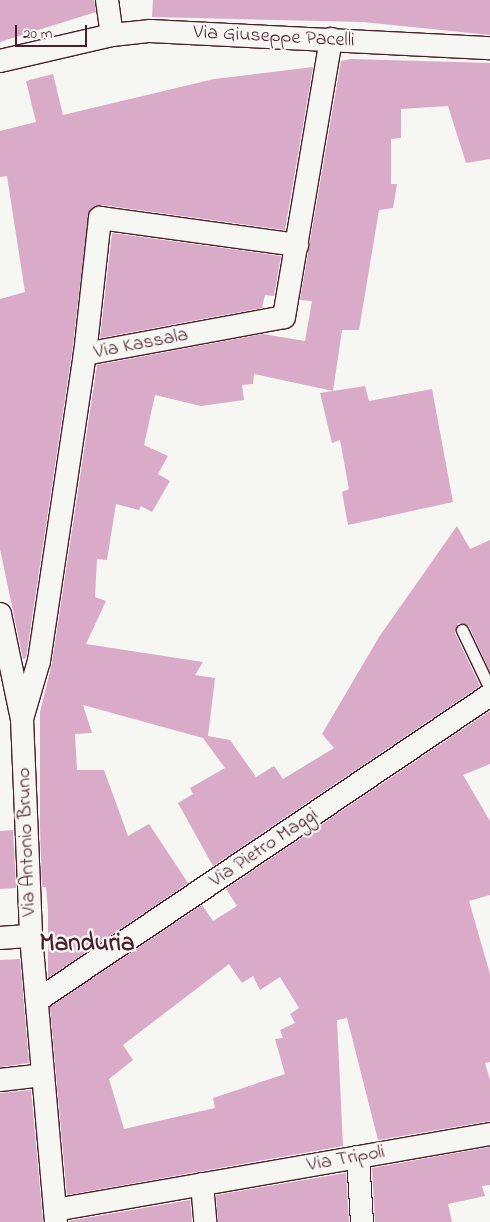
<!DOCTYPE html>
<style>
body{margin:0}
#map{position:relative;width:490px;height:1222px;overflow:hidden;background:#f6f6f2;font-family:"Indie Flower",sans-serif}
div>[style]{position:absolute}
.building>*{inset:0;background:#daaac9}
.roads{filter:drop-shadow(1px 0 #4a1f2b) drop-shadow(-1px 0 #4a1f2b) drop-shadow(0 1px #4a1f2b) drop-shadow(0 -1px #4a1f2b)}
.lane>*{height:11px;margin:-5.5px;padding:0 5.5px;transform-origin:5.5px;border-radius:5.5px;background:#f6f6f2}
.street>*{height:22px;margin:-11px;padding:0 11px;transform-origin:11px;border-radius:11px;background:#f6f6f2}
span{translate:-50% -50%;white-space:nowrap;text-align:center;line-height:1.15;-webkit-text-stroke:4.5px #f6f6f2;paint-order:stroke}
.street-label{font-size:20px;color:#4a1f2b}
.district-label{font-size:25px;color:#4a1f2b;font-weight:700}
.scale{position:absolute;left:15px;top:25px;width:72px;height:22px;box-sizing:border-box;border:2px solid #4a1f2b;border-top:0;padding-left:6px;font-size:15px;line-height:18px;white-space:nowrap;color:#4a1f2b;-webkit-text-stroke:4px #f6f6f2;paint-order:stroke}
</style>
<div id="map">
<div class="building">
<i style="clip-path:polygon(0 0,94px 0,96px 12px,0 42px)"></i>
<i style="clip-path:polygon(153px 0,490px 0,490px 35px,363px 22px,152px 17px)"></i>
<i style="clip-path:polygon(351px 59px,490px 63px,490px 159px,466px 163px,448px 106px,401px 109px,401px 138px,391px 139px,391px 184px,397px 184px,393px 208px,379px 210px,359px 330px,342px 330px,333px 391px,254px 374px,253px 384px,242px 385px,244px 400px,201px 406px,155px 395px,144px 445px,168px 456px,158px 474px,170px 481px,152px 512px,141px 506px,139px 510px,116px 504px,107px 560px,97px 559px,95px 597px,106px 601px,86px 644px,203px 662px,195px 675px,215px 678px,208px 736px,230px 740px,256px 777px,274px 766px,283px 779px,334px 748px,322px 734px,379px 637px,457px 526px,470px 549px,490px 540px,490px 672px,469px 626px,458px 623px,455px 633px,480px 686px,213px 866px,178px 803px,193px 794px,190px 788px,225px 768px,203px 738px,83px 705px,92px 733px,75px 734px,77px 770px,104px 770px,128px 836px,149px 824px,188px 883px,48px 978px,48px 910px,46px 887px,42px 887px,40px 828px,40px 712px,52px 663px,97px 365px,263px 334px,305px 341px,312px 301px,300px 300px,341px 61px)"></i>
<i style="clip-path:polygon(313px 67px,285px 230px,102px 205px,89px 211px,72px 352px,26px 658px,23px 659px,0 549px,0 299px,25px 292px,7px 176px,0 177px,0 131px,36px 122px,26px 81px,53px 74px,63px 115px,214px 79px)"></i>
<i style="clip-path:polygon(112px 233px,281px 256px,274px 296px,265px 295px,262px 308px,100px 338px)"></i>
<i style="clip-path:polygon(365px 386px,369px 401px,432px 389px,453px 502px,348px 525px,342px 492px,349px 489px,340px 440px,332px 443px,320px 393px)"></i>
<i style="clip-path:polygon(evenodd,490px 711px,490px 764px,463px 775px,490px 821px,490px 895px,469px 901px,490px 974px,490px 1062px,485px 1063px,490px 1080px,490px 1121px,378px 1140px,347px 1018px,337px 1020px,343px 1146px,67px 1195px,50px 1007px,202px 905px,213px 921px,237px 906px,226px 889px,490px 711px,229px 964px,242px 983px,253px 976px,260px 990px,280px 977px,299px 1008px,290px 1014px,295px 1023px,280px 1030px,283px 1038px,275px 1039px,285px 1074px,213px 1098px,215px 1108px,124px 1129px,109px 1079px,133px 1060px,123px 1045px,229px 964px)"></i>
<i style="clip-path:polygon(13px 830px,16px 888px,0 889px,0 831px)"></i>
<i style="clip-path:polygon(20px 959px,29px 1063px,0 1067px,0 960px)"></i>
<i style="clip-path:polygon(31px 1090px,43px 1222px,0 1222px,0 1093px)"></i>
<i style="clip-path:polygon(490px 1147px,490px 1185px,482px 1186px,485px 1196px,448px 1204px,452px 1222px,375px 1222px,372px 1168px)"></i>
<i style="clip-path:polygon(346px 1173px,349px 1222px,218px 1222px,216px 1195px)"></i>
<i style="clip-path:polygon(190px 1200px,192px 1222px,69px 1222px,69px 1221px)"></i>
</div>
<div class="roads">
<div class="lane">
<i style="left:462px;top:630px;width:65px;rotate:64.6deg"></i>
</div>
<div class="street">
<i style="left:107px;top:0;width:35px;rotate:82deg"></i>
<i style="left:0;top:61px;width:115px;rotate:-13.1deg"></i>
<i style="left:112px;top:35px;width:39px;rotate:-6deg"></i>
<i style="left:151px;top:31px;width:339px;rotate:2.9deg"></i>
<i style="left:85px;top:354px;width:137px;rotate:-83.7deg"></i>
<i style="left:100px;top:218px;width:199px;rotate:7.8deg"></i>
<i style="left:0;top:614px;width:107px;rotate:78.2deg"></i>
<i style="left:22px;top:719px;width:217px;rotate:87.6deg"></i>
<i style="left:31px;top:936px;width:287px;rotate:85deg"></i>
<i style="left:22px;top:719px;width:60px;rotate:-73.7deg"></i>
<i style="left:39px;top:661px;width:310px;rotate:-81.5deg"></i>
<i style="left:85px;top:354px;width:202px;rotate:-10.5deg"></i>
<i style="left:284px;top:317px;width:282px;rotate:-80.4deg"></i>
<i style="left:0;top:938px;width:31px;rotate:-4deg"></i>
<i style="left:38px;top:1000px;width:545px;rotate:-34.01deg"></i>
<i style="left:0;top:1080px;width:43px;rotate:-6.6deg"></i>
<i style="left:358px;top:1157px;width:65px;rotate:86.5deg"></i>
<i style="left:202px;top:1184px;width:38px;rotate:85deg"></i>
<i style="left:55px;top:1210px;width:442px;rotate:-9.9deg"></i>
</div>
</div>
<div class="street-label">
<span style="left:274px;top:37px;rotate:3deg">Via Giuseppe Pacelli</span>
<span style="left:141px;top:344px;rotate:-11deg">Via Kassala</span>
<span style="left:27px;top:842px;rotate:-92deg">Via Antonio Bruno</span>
<span style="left:264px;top:848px;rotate:-34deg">Via Pietro Maggi</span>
<span style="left:346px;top:1159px;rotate:-10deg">Via Tripoli</span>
</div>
<div class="district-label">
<span style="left:87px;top:944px">Manduria</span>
</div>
<div class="scale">20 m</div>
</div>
